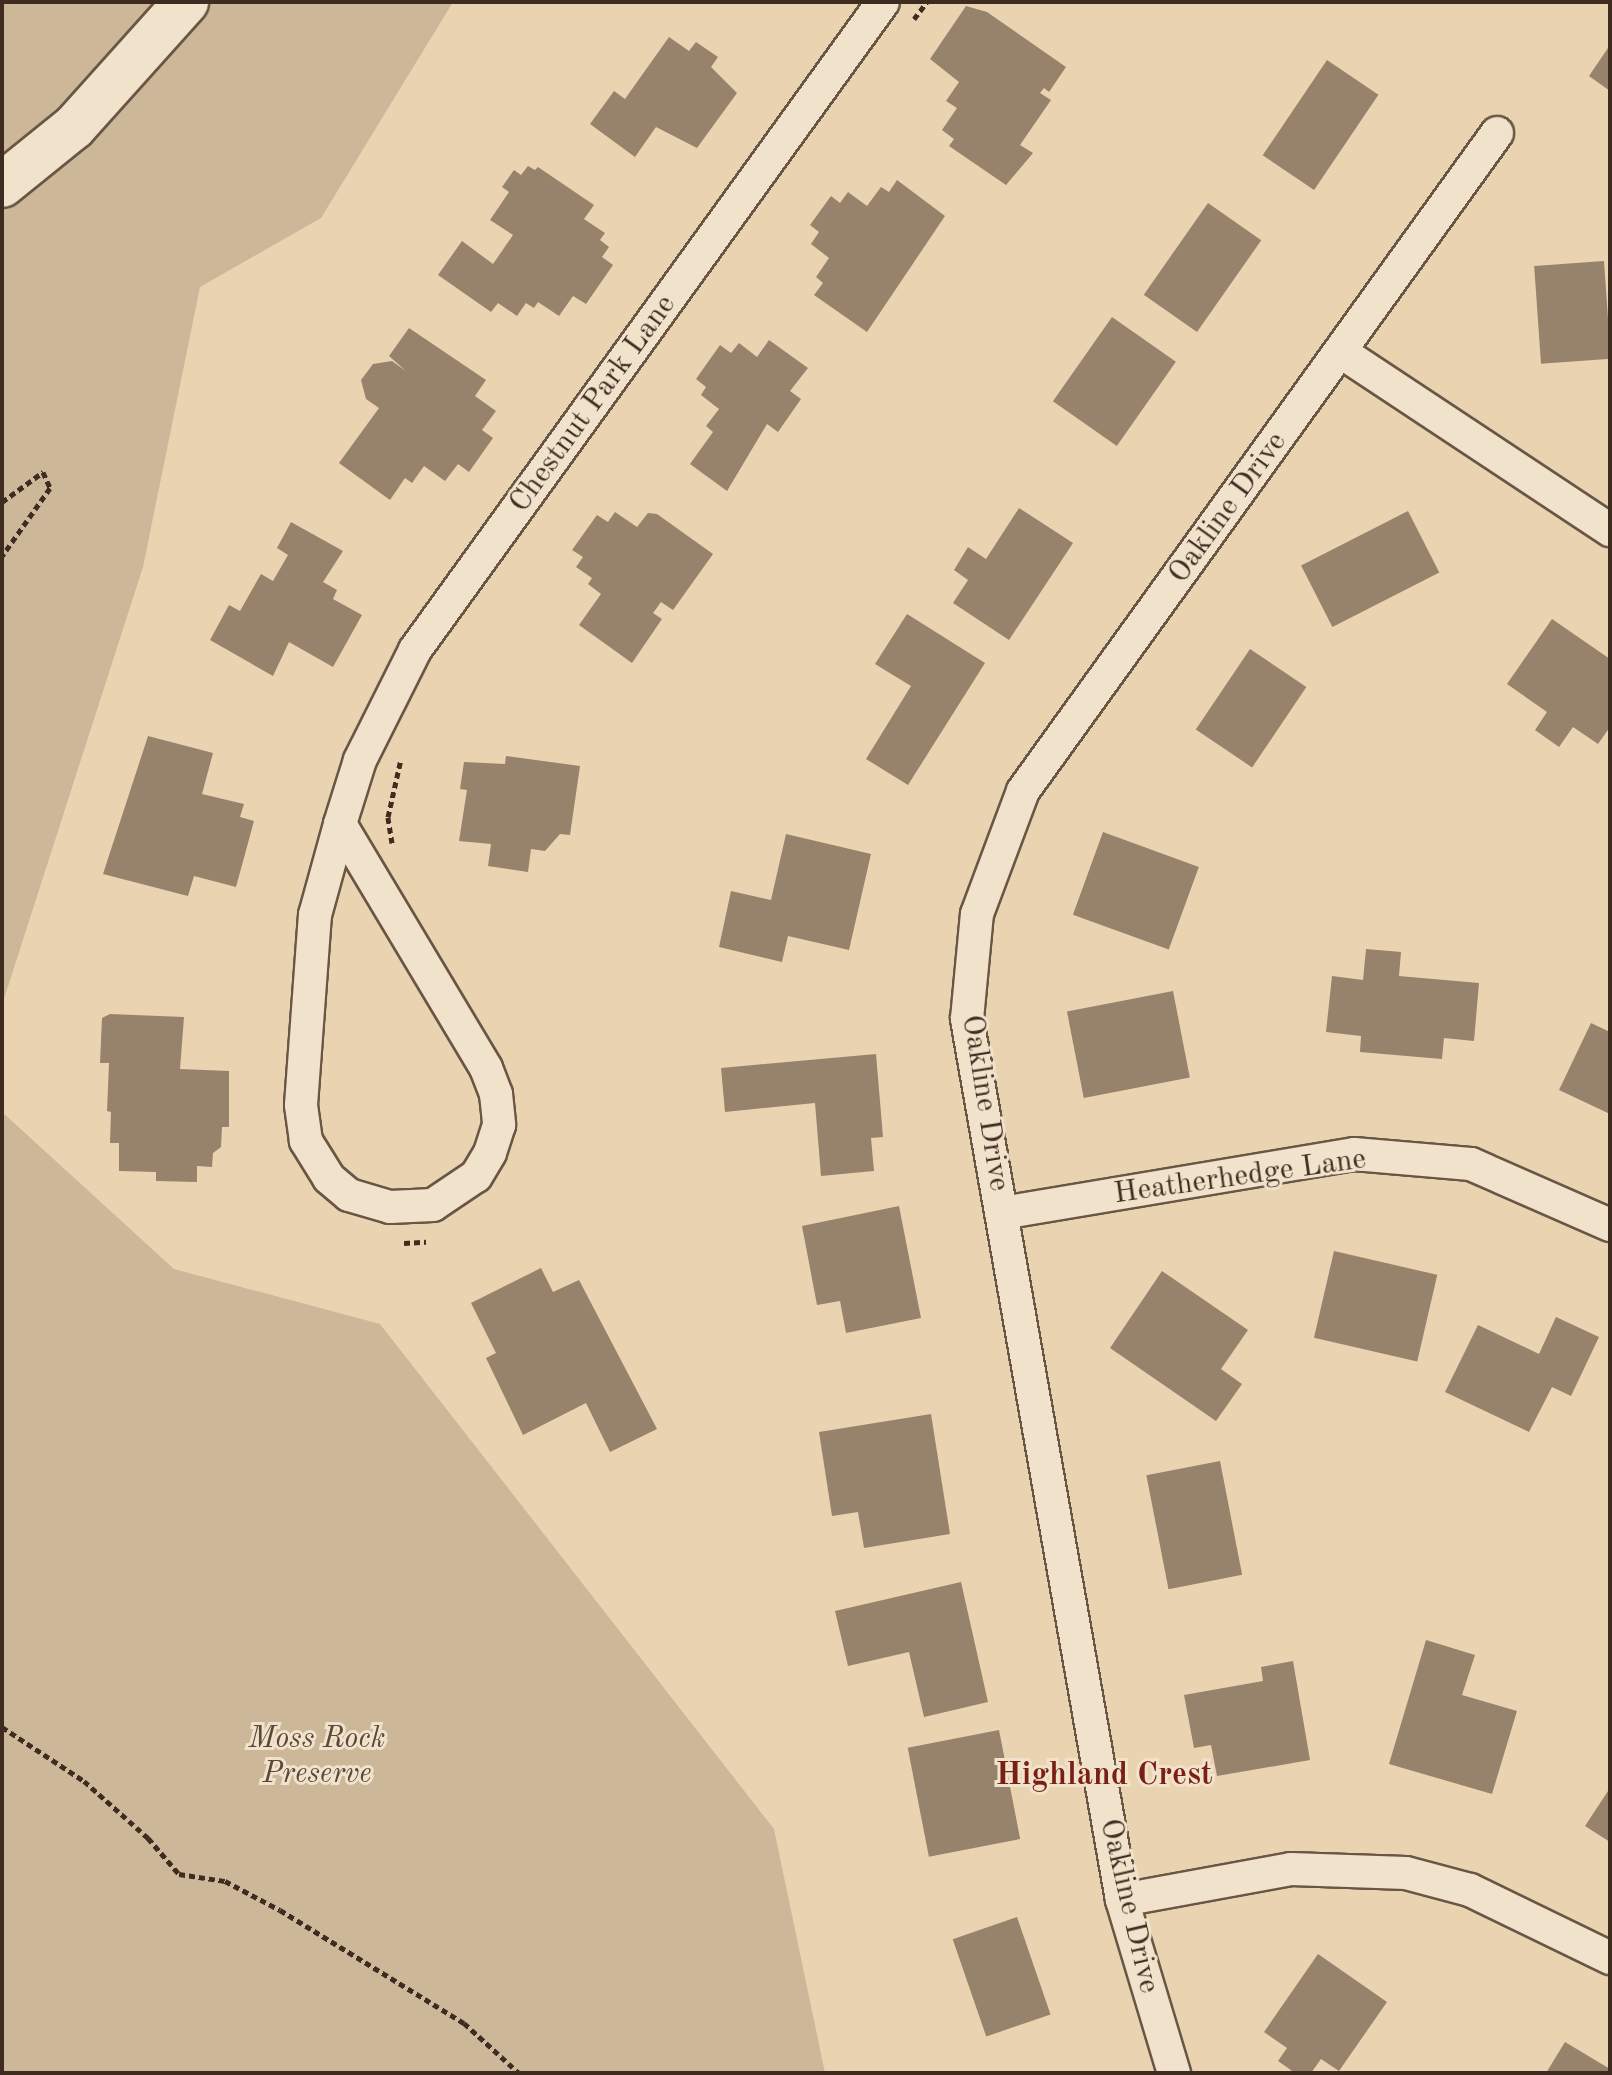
<!DOCTYPE html>
<style>
body{margin:0}
#map{position:relative;width:1612px;height:2075px;overflow:hidden;background:#e9d3b1;font-family:"Old Standard TT",serif}
div>[style]{position:absolute}
.green>*{inset:0;background:#ccb798}
.building>*{inset:0;background:#97836b;transform-origin:0 0}
.path>*{height:5px;margin-top:-2.5px;transform-origin:0;background:repeating-linear-gradient(90deg,#3e2c20 0 6px,transparent 0 10px)}
.roads{filter:drop-shadow(2px 0 #695644) drop-shadow(-2px 0 #695644) drop-shadow(0 2px #695644) drop-shadow(0 -2px #695644)}
.street>*{height:32px;margin:-16px;padding:0 16px;transform-origin:16px;border-radius:16px;background:#f1e2cc}
.secondary>*{height:44px;margin:-22px;padding:0 22px;transform-origin:22px;border-radius:22px;background:#f1e2cc}
span{translate:-50% -50%;white-space:nowrap;text-align:center;line-height:1.15;-webkit-text-stroke:6px #f1e2cc;paint-order:stroke}
.street-label{font-size:30px;color:#3e2c20}
.park-label{font-size:30px;color:#5a4838;font-style:italic}
.neighbourhood-label{font-size:32px;color:#7a1f14;font-weight:700}
.frame{position:absolute;inset:0;border:4px solid #3e2c20;pointer-events:none}
</style>
<div id="map">
<div class="green">
<i style="clip-path:polygon(2px 2px,453px 2px,321px 218px,200px 287px,143px 567px,2px 1005px)"></i>
<i style="clip-path:polygon(2px 1112px,174px 1269px,380px 1324px,774px 1829px,825px 2073px,2px 2073px)"></i>
</div>
<div class="building">
<i style="clip-path:polygon(966px 6px,987px 12px,1066px 67px,1049px 92px,1044px 88px,1040px 93px,1051px 100px,1020px 145px,1033px 153px,1006px 185px,949px 146px,954px 139px,942px 130px,957px 108px,946px 101px,959px 82px,930px 59px)"></i>
<i style="clip-path:polygon(669px 37px,689px 51px,696px 42px,718px 57px,711px 67px,737px 93px,697px 148px,656px 127px,635px 157px,590px 124px,614px 91px,625px 99px)"></i>
<i style="clip-path:polygon(1610px 45px,1610px 91px,1589px 76px)"></i>
<i style="left:1327px;top:60px;width:62px;height:115px;rotate:34deg"></i>
<i style="clip-path:polygon(528px 166px,535px 170px,538px 167px,594px 205px,584px 219px,605px 233px,600px 240px,609px 247px,602px 257px,613px 265px,586px 304px,573px 296px,559px 316px,538px 302px,534px 308px,526px 303px,517px 316px,498px 303px,491px 312px,438px 275px,462px 241px,493px 264px,513px 235px,490px 220px,509px 192px,502px 187px,514px 170px,521px 175px)"></i>
<i style="clip-path:polygon(897px 180px,945px 216px,867px 332px,814px 295px,823px 283px,816px 277px,829px 258px,811px 244px,819px 232px,810px 225px,831px 196px,840px 203px,848px 192px,867px 206px,881px 187px,889px 192px)"></i>
<i style="left:1208px;top:203px;width:65px;height:112px;rotate:35deg"></i>
<i style="left:1604px;top:261px;width:98px;height:70px;rotate:86deg"></i>
<i style="left:1112px;top:317px;width:78px;height:103px;rotate:35deg"></i>
<i style="clip-path:polygon(409px 328px,486px 380px,475px 396px,496px 411px,482px 430px,493px 438px,469px 472px,458px 464px,445px 481px,424px 466px,412px 483px,405px 478px,390px 500px,339px 463px,379px 408px,366px 399px,361px 380px,373px 364px,392px 361px,406px 371px,389px 356px)"></i>
<i style="clip-path:polygon(769px 340px,808px 368px,790px 391px,801px 399px,778px 432px,767px 424px,727px 491px,690px 464px,713px 432px,706px 426px,719px 409px,701px 395px,706px 387px,696px 379px,720px 345px,731px 353px,739px 343px,757px 357px)"></i>
<i style="clip-path:polygon(1019px 508px,1073px 543px,1009px 640px,953px 603px,968px 580px,954px 570px,968px 547px,986px 559px)"></i>
<i style="left:1408px;top:511px;width:69px;height:120px;rotate:63deg"></i>
<i style="clip-path:polygon(615px 512px,637px 527px,648px 513px,657px 514px,713px 554px,673px 610px,661px 602px,653px 613px,662px 619px,632px 663px,579px 625px,601px 594px,588px 584px,592px 578px,576px 567px,583px 557px,572px 550px,597px 515px,608px 522px)"></i>
<i style="clip-path:polygon(291px 522px,343px 551px,323px 582px,337px 590px,333px 599px,362px 615px,333px 667px,289px 642px,273px 676px,210px 640px,229px 605px,240px 611px,261px 574px,273px 581px,288px 555px,277px 548px)"></i>
<i style="clip-path:polygon(907px 614px,985px 663px,908px 785px,866px 759px,911px 686px,875px 664px)"></i>
<i style="clip-path:polygon(1552px 619px,1610px 659px,1610px 727px,1598px 744px,1573px 727px,1559px 747px,1535px 730px,1547px 712px,1507px 684px)"></i>
<i style="left:1250px;top:649px;width:68px;height:97px;rotate:34deg"></i>
<i style="clip-path:polygon(148px 736px,213px 753px,202px 794px,244px 804px,240px 817px,254px 821px,236px 887px,194px 876px,188px 896px,103px 874px)"></i>
<i style="clip-path:polygon(506px 756px,580px 766px,570px 835px,560px 834px,545px 851px,531px 849px,528px 872px,488px 866px,491px 844px,459px 841px,467px 790px,460px 789px,464px 762px,505px 764px)"></i>
<i style="left:1103px;top:832px;width:102px;height:88px;rotate:20deg"></i>
<i style="clip-path:polygon(786px 834px,871px 854px,849px 950px,788px 936px,782px 962px,719px 947px,731px 891px,771px 900px)"></i>
<i style="clip-path:polygon(1366px 949px,1401px 952px,1399px 976px,1479px 983px,1474px 1041px,1444px 1038px,1442px 1059px,1360px 1052px,1361px 1036px,1326px 1032px,1332px 976px,1363px 980px)"></i>
<i style="left:1173px;top:991px;width:88px;height:108px;rotate:79deg"></i>
<i style="clip-path:polygon(110px 1014px,184px 1017px,180px 1069px,229px 1071px,229px 1127px,222px 1127px,221px 1147px,213px 1153px,212px 1167px,197px 1166px,197px 1182px,156px 1181px,156px 1172px,119px 1171px,119px 1143px,110px 1143px,111px 1112px,107px 1111px,109px 1063px,100px 1063px,102px 1018px)"></i>
<i style="clip-path:polygon(1591px 1023px,1610px 1032px,1610px 1114px,1559px 1090px)"></i>
<i style="clip-path:polygon(876px 1054px,883px 1137px,871px 1138px,874px 1171px,821px 1176px,815px 1103px,725px 1112px,721px 1068px)"></i>
<i style="clip-path:polygon(899px 1206px,921px 1318px,846px 1333px,840px 1301px,817px 1305px,802px 1226px)"></i>
<i style="left:1334px;top:1251px;width:106px;height:89px;rotate:13deg"></i>
<i style="clip-path:polygon(541px 1268px,553px 1292px,579px 1280px,657px 1429px,610px 1452px,586px 1403px,523px 1435px,486px 1358px,496px 1353px,471px 1303px)"></i>
<i style="clip-path:polygon(1162px 1271px,1248px 1330px,1221px 1369px,1242px 1384px,1216px 1421px,1110px 1348px)"></i>
<i style="clip-path:polygon(1556px 1317px,1599px 1337px,1571px 1396px,1552px 1387px,1529px 1432px,1445px 1392px,1478px 1325px,1539px 1354px)"></i>
<i style="clip-path:polygon(931px 1414px,950px 1534px,864px 1548px,858px 1512px,832px 1516px,819px 1432px)"></i>
<i style="left:1220px;top:1461px;width:116px;height:75px;rotate:79deg"></i>
<i style="clip-path:polygon(961px 1582px,988px 1702px,924px 1717px,909px 1652px,848px 1666px,835px 1611px)"></i>
<i style="clip-path:polygon(1426px 1640px,1475px 1655px,1462px 1695px,1517px 1711px,1492px 1794px,1389px 1764px)"></i>
<i style="clip-path:polygon(1293px 1661px,1310px 1760px,1217px 1776px,1211px 1745px,1194px 1748px,1184px 1695px,1263px 1681px,1261px 1667px)"></i>
<i style="left:999px;top:1730px;width:111px;height:93px;rotate:79deg"></i>
<i style="clip-path:polygon(1610px 1788px,1610px 1842px,1585px 1826px)"></i>
<i style="left:1017px;top:1917px;width:103px;height:68px;rotate:71deg"></i>
<i style="clip-path:polygon(1318px 1954px,1387px 2002px,1339px 2071px,1321px 2059px,1311px 2073px,1295px 2073px,1278px 2061px,1287px 2048px,1264px 2032px)"></i>
<i style="clip-path:polygon(1565px 2042px,1610px 2069px,1610px 2073px,1546px 2073px)"></i>
</div>
<div class="path">
<i style="left:914px;top:19px;width:21px;rotate:-53deg"></i>
<i style="left:2px;top:502px;width:51px;rotate:-36.2deg"></i>
<i style="left:43px;top:472px;width:17px;rotate:66deg"></i>
<i style="left:50px;top:488px;width:83px;rotate:125.2deg"></i>
<i style="left:392px;top:843px;width:26px;rotate:-99deg"></i>
<i style="left:388px;top:817px;width:59px;rotate:-77.4deg"></i>
<i style="left:404px;top:1243px;width:22px;rotate:-3deg"></i>
<i style="left:2px;top:1727px;width:98px;rotate:33.4deg"></i>
<i style="left:84px;top:1781px;width:86px;rotate:41.7deg"></i>
<i style="left:148px;top:1838px;width:48px;rotate:49.3deg"></i>
<i style="left:179px;top:1874px;width:47px;rotate:8.7deg"></i>
<i style="left:225px;top:1881px;width:62px;rotate:27.8deg"></i>
<i style="left:280px;top:1910px;width:216px;rotate:31.6deg"></i>
<i style="left:464px;top:2023px;width:74px;rotate:42.3deg"></i>
</div>
<div class="roads">
<div class="street">
<i style="left:1341px;top:352px;width:323px;rotate:33.5deg"></i>
<i style="left:340px;top:824px;width:284px;rotate:59.1deg"></i>
<i style="left:486px;top:1068px;width:28px;rotate:69deg"></i>
<i style="left:496px;top:1094px;width:31px;rotate:84deg"></i>
<i style="left:499px;top:1125px;width:29px;rotate:108deg"></i>
<i style="left:490px;top:1153px;width:27px;rotate:121deg"></i>
<i style="left:476px;top:1176px;width:52px;rotate:146deg"></i>
<i style="left:433px;top:1205px;width:43px;rotate:177.3deg"></i>
<i style="left:390px;top:1207px;width:43px;rotate:-163.7deg"></i>
<i style="left:349px;top:1195px;width:26px;rotate:-140deg"></i>
<i style="left:329px;top:1178px;width:44px;rotate:-121.9deg"></i>
<i style="left:306px;top:1141px;width:36px;rotate:-98deg"></i>
<i style="left:301px;top:1105px;width:191px;rotate:-85.8deg"></i>
<i style="left:315px;top:915px;width:94px;rotate:-74.6deg"></i>
<i style="left:340px;top:824px;width:67px;rotate:-72.6deg"></i>
<i style="left:360px;top:760px;width:123px;rotate:-63.4deg"></i>
<i style="left:415px;top:650px;width:799px;rotate:-54.16deg"></i>
<i style="left:1002px;top:1213px;width:357px;rotate:-9.5deg"></i>
<i style="left:1354px;top:1154px;width:117px;rotate:4.9deg"></i>
<i style="left:1471px;top:1164px;width:152px;rotate:23.7deg"></i>
<i style="left:1122px;top:1900px;width:172px;rotate:-10.4deg"></i>
<i style="left:1291px;top:1869px;width:115px;rotate:2deg"></i>
<i style="left:1406px;top:1873px;width:66px;rotate:14.9deg"></i>
<i style="left:1470px;top:1890px;width:156px;rotate:25.9deg"></i>
<i style="left:1174px;top:2073px;width:181px;rotate:-106.7deg"></i>
<i style="left:1122px;top:1900px;width:895px;rotate:-99.98deg"></i>
<i style="left:967px;top:1019px;width:105px;rotate:-84.6deg"></i>
<i style="left:977px;top:914px;width:131px;rotate:-69.5deg"></i>
<i style="left:1023px;top:791px;width:811px;rotate:-54.23deg"></i>
</div>
<div class="secondary">
<i style="left:2px;top:185px;width:92px;rotate:-38.9deg"></i>
<i style="left:74px;top:127px;width:168px;rotate:-48.1deg"></i>
</div>
</div>
<div class="street-label">
<span style="left:593px;top:404px;rotate:-54deg">Chestnut Park Lane</span>
<span style="left:1228px;top:508px;rotate:-54deg">Oakline Drive</span>
<span style="left:985px;top:1103px;rotate:81deg">Oakline Drive</span>
<span style="left:1240px;top:1177px;rotate:-8deg">Heatherhedge Lane</span>
<span style="left:1129px;top:1906px;rotate:77deg">Oakline Drive</span>
</div>
<div class="park-label">
<span style="left:317px;top:1756px">Moss Rock<br>Preserve</span>
</div>
<div class="neighbourhood-label">
<span style="left:1104px;top:1776px">Highland Crest</span>
</div>
<div class="frame"></div>
</div>
